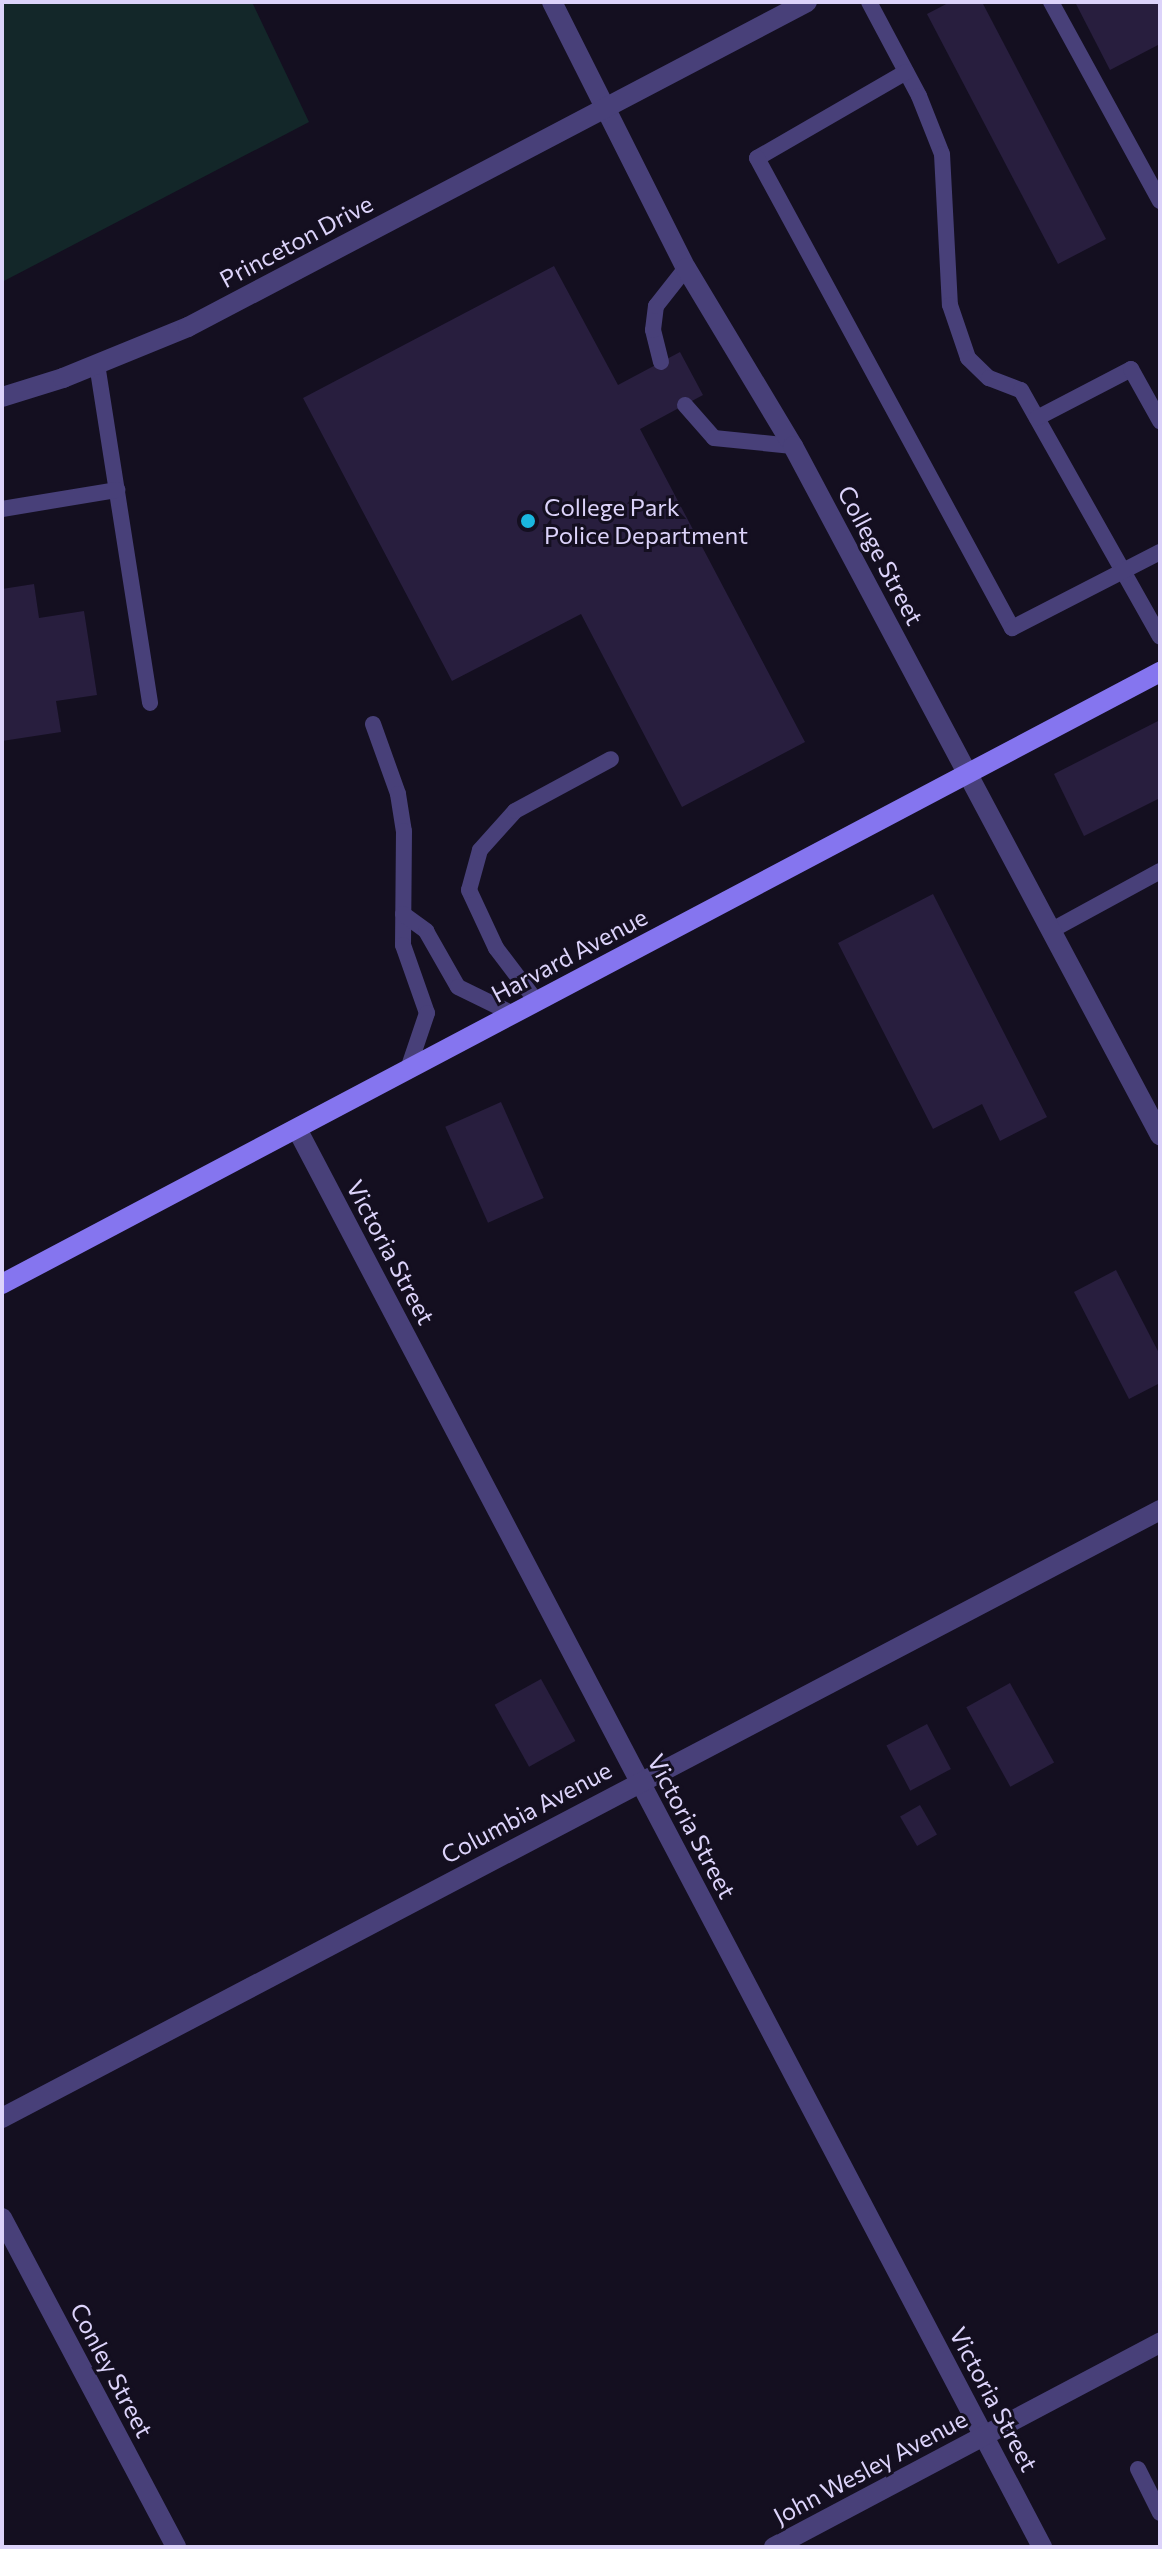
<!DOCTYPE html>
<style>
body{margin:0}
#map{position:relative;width:1162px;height:2549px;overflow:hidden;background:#140f20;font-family:Commissioner,sans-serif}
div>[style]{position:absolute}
.green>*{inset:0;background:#132729}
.building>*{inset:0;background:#281e3e;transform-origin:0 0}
.lane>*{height:16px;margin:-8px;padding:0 8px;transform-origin:8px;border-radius:8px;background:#484079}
.street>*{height:20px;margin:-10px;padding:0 10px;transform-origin:10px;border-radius:10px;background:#484079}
.secondary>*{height:20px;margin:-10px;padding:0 10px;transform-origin:10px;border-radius:10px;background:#8575ef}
.dots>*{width:22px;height:22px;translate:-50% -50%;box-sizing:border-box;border:4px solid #140f20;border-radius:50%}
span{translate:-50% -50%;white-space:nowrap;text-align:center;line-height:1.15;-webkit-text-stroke:6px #140f20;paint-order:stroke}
.street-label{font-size:24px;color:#dcd3fa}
.poi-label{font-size:24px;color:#dcd3fa}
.left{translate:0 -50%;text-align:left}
.frame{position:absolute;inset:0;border:4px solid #dcd3fa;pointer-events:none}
</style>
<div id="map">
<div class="green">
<i style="clip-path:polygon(2px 2px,252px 2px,309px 122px,2px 282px)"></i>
</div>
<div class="building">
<i style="clip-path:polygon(950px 2px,982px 2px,1106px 239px,1058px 264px,927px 14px)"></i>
<i style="clip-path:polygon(1075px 2px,1160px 2px,1160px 44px,1110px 70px)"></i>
<i style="clip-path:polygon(554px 266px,618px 385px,680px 352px,703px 395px,640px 429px,805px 742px,682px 807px,581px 614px,452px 681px,303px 398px)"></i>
<i style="clip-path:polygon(34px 584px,39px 618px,84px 611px,97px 695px,56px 701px,61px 732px,2px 741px,2px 589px)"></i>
<i style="clip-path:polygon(1160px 720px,1160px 798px,1084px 836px,1054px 774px)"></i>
<i style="clip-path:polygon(933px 894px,1047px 1117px,1000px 1141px,982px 1104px,933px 1129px,838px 943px)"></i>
<i style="left:501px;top:1102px;width:105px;height:61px;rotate:66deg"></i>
<i style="clip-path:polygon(1116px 1270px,1160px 1355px,1160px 1383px,1129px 1399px,1074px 1292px)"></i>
<i style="left:541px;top:1679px;width:71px;height:53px;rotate:61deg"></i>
<i style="left:1010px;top:1683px;width:91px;height:50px;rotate:61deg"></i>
<i style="left:927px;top:1724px;width:51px;height:46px;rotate:62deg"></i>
<i style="left:920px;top:1805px;width:34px;height:23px;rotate:60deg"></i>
</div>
<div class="lane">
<i style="left:869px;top:2px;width:106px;rotate:62deg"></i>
<i style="left:919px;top:96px;width:62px;rotate:68.4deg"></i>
<i style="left:942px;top:154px;width:151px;rotate:87deg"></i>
<i style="left:950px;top:305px;width:56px;rotate:71.2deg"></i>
<i style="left:968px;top:358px;width:29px;rotate:44deg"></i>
<i style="left:989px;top:378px;width:34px;rotate:21deg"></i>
<i style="left:1021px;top:390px;width:283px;rotate:60.6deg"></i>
<i style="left:1051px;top:2px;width:227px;rotate:61.3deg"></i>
<i style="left:906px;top:72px;width:172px;rotate:150deg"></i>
<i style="left:757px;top:158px;width:535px;rotate:61.52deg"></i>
<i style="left:1012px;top:628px;width:166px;rotate:-27.2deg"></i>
<i style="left:661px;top:362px;width:33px;rotate:-104deg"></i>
<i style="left:653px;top:330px;width:24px;rotate:-83deg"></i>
<i style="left:656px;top:306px;width:48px;rotate:-51.7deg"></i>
<i style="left:97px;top:364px;width:343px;rotate:81.1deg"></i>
<i style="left:685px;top:405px;width:44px;rotate:48.7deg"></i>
<i style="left:714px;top:438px;width:79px;rotate:5.8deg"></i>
<i style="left:1037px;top:418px;width:106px;rotate:-27.5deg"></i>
<i style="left:1131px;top:369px;width:60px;rotate:60.9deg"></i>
<i style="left:2px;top:509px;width:117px;rotate:-9.4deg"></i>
<i style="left:373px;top:724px;width:74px;rotate:70.3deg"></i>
<i style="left:398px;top:794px;width:37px;rotate:81deg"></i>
<i style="left:404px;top:831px;width:114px;rotate:90.5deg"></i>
<i style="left:403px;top:945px;width:72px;rotate:70.6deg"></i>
<i style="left:427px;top:1013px;width:59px;rotate:108.7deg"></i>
<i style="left:403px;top:914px;width:29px;rotate:36deg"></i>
<i style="left:426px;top:931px;width:64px;rotate:60.3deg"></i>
<i style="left:458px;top:987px;width:61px;rotate:26.1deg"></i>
<i style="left:1052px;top:930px;width:123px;rotate:-28.6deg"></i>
<i style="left:537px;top:1002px;width:68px;rotate:-127.2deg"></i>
<i style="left:496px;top:948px;width:64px;rotate:-115deg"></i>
<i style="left:469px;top:890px;width:41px;rotate:-74.6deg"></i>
<i style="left:480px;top:850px;width:52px;rotate:-48.1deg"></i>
<i style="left:515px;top:811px;width:109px;rotate:-28.4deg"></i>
<i style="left:1138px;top:2469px;width:49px;rotate:63.4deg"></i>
</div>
<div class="street">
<i style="left:552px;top:2px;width:298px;rotate:63.3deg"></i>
<i style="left:686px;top:268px;width:208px;rotate:59deg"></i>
<i style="left:793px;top:446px;width:781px;rotate:61.96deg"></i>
<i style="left:2px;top:397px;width:64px;rotate:-17.3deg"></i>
<i style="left:63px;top:378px;width:135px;rotate:-22.2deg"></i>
<i style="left:188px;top:327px;width:699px;rotate:-27.7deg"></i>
<i style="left:297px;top:1129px;width:1602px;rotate:62.28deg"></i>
<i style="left:2px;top:2118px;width:1308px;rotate:-27.7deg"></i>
<i style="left:2px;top:2218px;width:372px;rotate:62.1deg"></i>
<i style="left:774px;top:2547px;width:437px;rotate:-27.9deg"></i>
</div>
<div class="secondary">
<i style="left:2px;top:1284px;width:1310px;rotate:-27.86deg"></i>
</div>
<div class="dots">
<i style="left:528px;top:521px;background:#1ab7df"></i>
</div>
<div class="street-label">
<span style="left:296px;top:241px;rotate:-28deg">Princeton Drive</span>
<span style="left:881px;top:555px;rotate:62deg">College Street</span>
<span style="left:569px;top:955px;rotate:-28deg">Harvard Avenue</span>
<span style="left:391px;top:1252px;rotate:62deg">Victoria Street</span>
<span style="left:526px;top:1812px;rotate:-28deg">Columbia Avenue</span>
<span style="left:692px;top:1826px;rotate:62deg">Victoria Street</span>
<span style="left:112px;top:2370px;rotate:62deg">Conley Street</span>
<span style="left:994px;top:2399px;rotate:62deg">Victoria Street</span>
<span style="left:870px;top:2467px;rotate:-28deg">John Wesley Avenue</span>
</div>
<div class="poi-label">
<span class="left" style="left:544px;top:521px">College Park<br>Police Department</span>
</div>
<div class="frame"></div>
</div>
